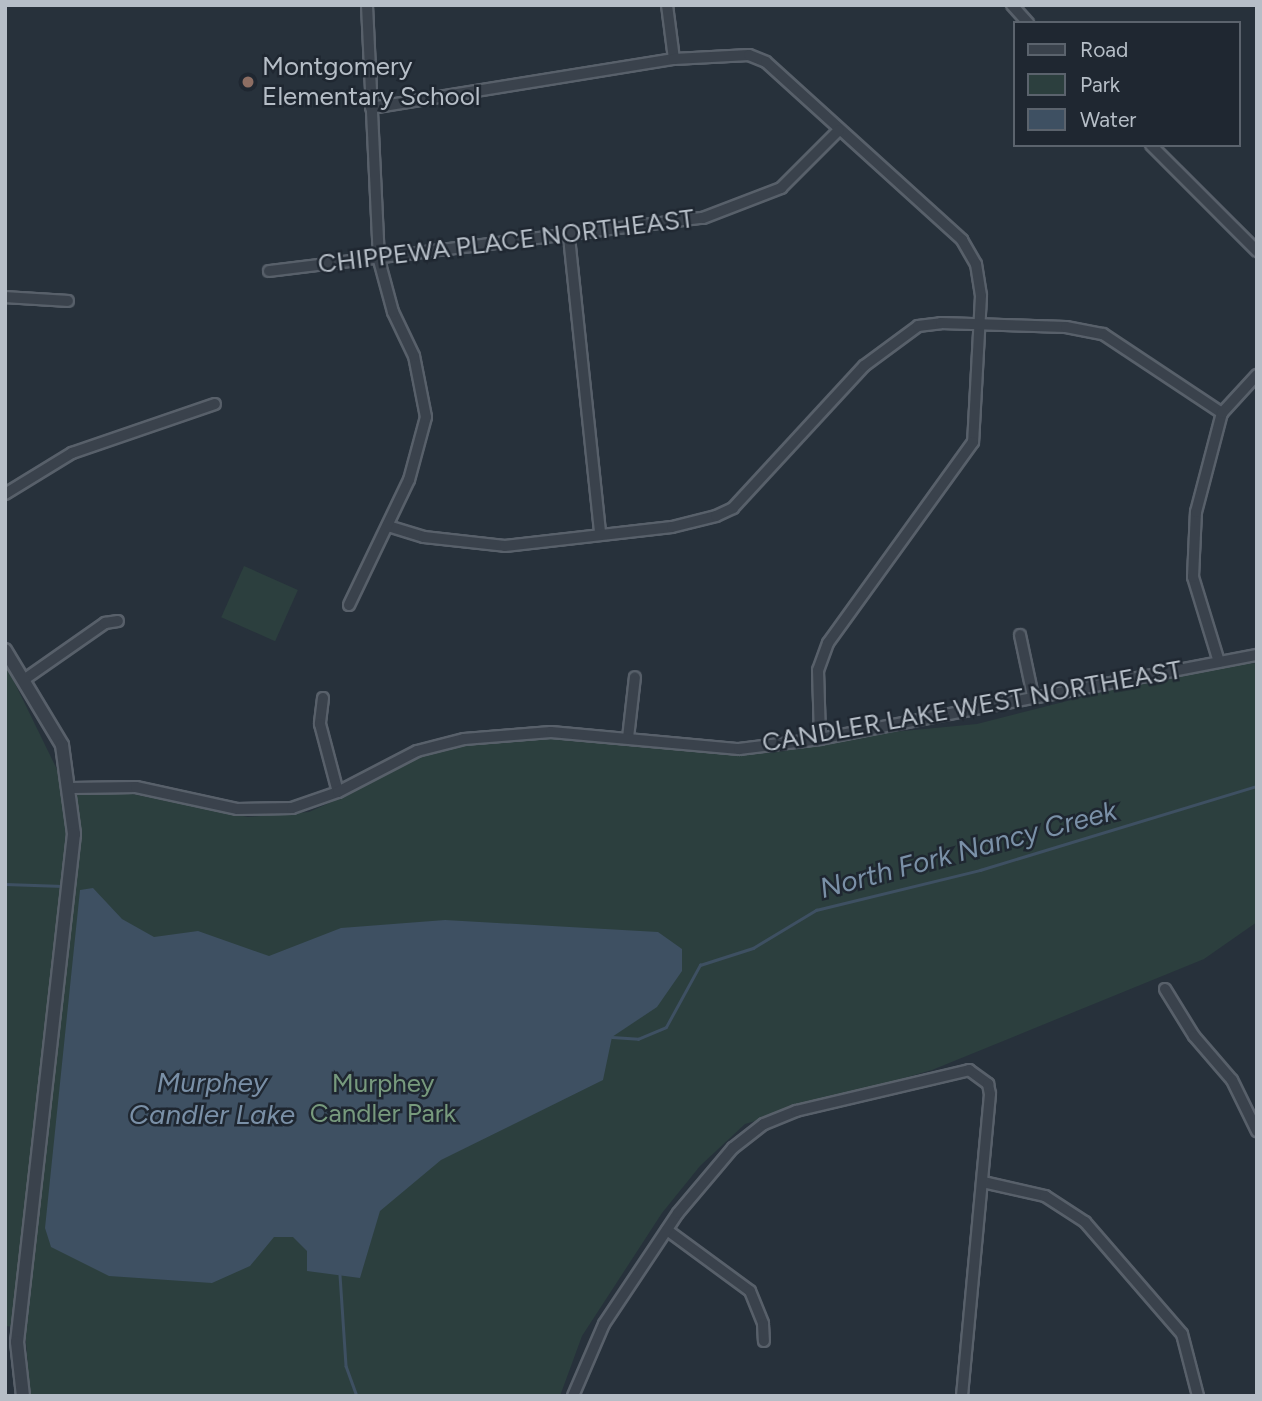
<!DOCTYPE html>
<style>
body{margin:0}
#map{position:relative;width:1262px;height:1401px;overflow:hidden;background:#27313b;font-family:Figtree,sans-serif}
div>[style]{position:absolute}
.green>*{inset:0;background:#2c3f3e;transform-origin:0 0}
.water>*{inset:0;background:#3e5062}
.stream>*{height:2.5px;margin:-1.25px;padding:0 1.25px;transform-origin:1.25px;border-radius:1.25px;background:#3e5062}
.roads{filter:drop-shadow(2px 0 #58606a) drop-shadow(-2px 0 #58606a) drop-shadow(0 2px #58606a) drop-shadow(0 -2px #58606a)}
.minor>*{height:10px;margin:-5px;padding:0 5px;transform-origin:5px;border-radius:5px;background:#3a424c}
.tertiary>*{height:12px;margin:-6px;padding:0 6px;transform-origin:6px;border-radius:6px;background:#3a424c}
.dots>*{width:19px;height:19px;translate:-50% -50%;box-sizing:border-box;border:4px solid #1f2731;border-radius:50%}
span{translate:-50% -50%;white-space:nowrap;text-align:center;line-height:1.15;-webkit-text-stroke:5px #1f2731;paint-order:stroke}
.poi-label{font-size:26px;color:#b6bec7}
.left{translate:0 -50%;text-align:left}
.street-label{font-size:26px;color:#b6bec7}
.park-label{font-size:26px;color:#779a7d}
.water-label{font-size:28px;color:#7a90a7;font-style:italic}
.frame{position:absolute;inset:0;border:7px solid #b6bec7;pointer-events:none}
.legend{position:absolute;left:1013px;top:21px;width:228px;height:126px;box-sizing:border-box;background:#1f2731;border:2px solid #5b636d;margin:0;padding:9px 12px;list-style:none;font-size:21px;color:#b6bec7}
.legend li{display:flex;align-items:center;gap:14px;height:35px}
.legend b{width:35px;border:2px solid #5b636d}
</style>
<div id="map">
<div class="green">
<i style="left:244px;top:566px;width:59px;height:56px;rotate:24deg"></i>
<i style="clip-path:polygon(5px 663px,70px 796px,107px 789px,248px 817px,309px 812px,358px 790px,407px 754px,490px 735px,669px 746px,766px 744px,977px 724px,1197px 668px,1257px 663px,1257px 922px,1204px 959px,932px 1070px,745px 1124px,700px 1166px,662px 1213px,582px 1336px,560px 1396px,30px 1396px,25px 1328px,5px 1326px)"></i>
</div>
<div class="water">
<i style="clip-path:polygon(93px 888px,122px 919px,154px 937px,198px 931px,269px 956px,341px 928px,445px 920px,658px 932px,682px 949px,682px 971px,657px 1007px,612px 1037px,603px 1080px,441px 1160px,380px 1211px,360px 1278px,307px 1271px,307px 1251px,293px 1237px,274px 1237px,250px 1266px,212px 1283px,109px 1276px,51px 1247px,45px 1228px,80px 890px)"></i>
</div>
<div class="stream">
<i style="left:5px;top:884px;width:58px;rotate:2deg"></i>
<i style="left:612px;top:1037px;width:26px;rotate:4deg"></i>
<i style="left:638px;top:1039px;width:30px;rotate:-23deg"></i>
<i style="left:666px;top:1027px;width:71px;rotate:-61.3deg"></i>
<i style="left:700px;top:965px;width:56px;rotate:-17.8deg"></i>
<i style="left:753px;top:948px;width:74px;rotate:-31.1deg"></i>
<i style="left:816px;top:910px;width:169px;rotate:-13.7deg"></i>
<i style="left:980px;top:870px;width:289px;rotate:-16.9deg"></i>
<i style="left:340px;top:1275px;width:91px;rotate:86.2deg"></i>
<i style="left:346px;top:1366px;width:32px;rotate:70deg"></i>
</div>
<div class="roads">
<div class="minor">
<i style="left:667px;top:5px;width:54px;rotate:82.6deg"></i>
<i style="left:1012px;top:5px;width:24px;rotate:48deg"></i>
<i style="left:371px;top:108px;width:307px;rotate:-9.2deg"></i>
<i style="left:674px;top:59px;width:75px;rotate:-3.1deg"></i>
<i style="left:749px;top:55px;width:18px;rotate:22deg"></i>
<i style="left:766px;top:62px;width:265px;rotate:42.2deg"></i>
<i style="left:962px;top:240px;width:28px;rotate:60deg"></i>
<i style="left:976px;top:264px;width:32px;rotate:81deg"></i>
<i style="left:981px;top:296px;width:146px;rotate:93.1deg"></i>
<i style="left:973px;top:442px;width:248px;rotate:125.8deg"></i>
<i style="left:828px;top:643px;width:29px;rotate:110deg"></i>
<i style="left:818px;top:670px;width:69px;rotate:88.3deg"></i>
<i style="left:1151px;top:145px;width:150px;rotate:45deg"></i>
<i style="left:569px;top:237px;width:298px;rotate:84deg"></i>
<i style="left:269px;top:271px;width:437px;rotate:-7deg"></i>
<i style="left:703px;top:218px;width:84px;rotate:-21deg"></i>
<i style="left:781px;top:188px;width:82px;rotate:-45deg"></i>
<i style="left:5px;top:297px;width:63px;rotate:3.6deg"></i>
<i style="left:5px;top:494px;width:79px;rotate:-31.5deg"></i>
<i style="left:72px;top:453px;width:151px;rotate:-18.9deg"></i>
<i style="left:388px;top:526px;width:38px;rotate:17deg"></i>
<i style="left:424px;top:537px;width:81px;rotate:6.3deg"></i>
<i style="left:505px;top:546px;width:168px;rotate:-6.5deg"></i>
<i style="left:672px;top:527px;width:45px;rotate:-14deg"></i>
<i style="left:716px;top:516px;width:19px;rotate:-25deg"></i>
<i style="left:733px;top:508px;width:193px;rotate:-47.3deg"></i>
<i style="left:864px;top:366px;width:67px;rotate:-36.5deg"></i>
<i style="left:918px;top:326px;width:23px;rotate:-7deg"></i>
<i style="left:941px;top:323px;width:125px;rotate:1.8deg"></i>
<i style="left:1066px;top:327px;width:38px;rotate:11deg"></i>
<i style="left:1103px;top:334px;width:143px;rotate:33.6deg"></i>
<i style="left:349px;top:605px;width:139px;rotate:-64.4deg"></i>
<i style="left:409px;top:480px;width:65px;rotate:-74.9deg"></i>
<i style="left:426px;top:417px;width:62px;rotate:-101.1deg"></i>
<i style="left:414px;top:356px;width:49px;rotate:-115.5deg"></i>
<i style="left:393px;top:312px;width:54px;rotate:-105.1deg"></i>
<i style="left:379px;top:260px;width:255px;rotate:-92.7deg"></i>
<i style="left:1020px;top:635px;width:62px;rotate:78deg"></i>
<i style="left:1219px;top:662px;width:89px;rotate:-107deg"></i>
<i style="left:1193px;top:577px;width:65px;rotate:-87.4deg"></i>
<i style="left:1196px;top:512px;width:102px;rotate:-75.3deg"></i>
<i style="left:1222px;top:413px;width:52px;rotate:-47.4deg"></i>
<i style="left:25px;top:679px;width:98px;rotate:-35deg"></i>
<i style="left:105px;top:623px;width:13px;rotate:-9deg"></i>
<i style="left:323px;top:698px;width:26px;rotate:97deg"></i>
<i style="left:320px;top:724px;width:70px;rotate:75.2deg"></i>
<i style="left:628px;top:738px;width:61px;rotate:-83.5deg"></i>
<i style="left:72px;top:788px;width:64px;rotate:-0.9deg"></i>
<i style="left:136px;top:787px;width:103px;rotate:12.3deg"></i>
<i style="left:237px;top:809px;width:55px;rotate:-1deg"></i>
<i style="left:292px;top:808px;width:49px;rotate:-19.2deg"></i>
<i style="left:338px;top:792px;width:89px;rotate:-27.4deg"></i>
<i style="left:417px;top:751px;width:49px;rotate:-14.3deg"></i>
<i style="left:464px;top:739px;width:87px;rotate:-4.6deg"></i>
<i style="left:551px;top:732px;width:189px;rotate:5.2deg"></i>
<i style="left:739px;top:749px;width:82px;rotate:-7deg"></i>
<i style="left:820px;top:739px;width:445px;rotate:-10.9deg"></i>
<i style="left:1165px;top:989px;width:55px;rotate:58.3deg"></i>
<i style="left:1194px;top:1036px;width:58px;rotate:49.2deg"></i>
<i style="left:1232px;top:1080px;width:57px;rotate:63.9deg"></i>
<i style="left:983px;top:1182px;width:64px;rotate:12.7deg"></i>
<i style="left:1045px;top:1196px;width:48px;rotate:33deg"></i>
<i style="left:1085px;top:1222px;width:148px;rotate:49.1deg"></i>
<i style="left:1182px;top:1334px;width:64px;rotate:75.5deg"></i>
<i style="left:667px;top:1230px;width:103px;rotate:36.3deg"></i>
<i style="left:750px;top:1291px;width:35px;rotate:68deg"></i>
<i style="left:763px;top:1324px;width:17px;rotate:87deg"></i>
<i style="left:573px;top:1396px;width:78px;rotate:-66.7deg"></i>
<i style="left:604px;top:1324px;width:133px;rotate:-56.3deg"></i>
<i style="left:678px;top:1213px;width:85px;rotate:-49.8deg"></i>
<i style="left:733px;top:1148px;width:39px;rotate:-38deg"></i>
<i style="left:764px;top:1124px;width:35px;rotate:-22deg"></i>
<i style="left:796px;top:1111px;width:178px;rotate:-13.3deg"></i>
<i style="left:969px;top:1070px;width:24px;rotate:36deg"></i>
<i style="left:988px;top:1084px;width:10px;rotate:79deg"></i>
<i style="left:990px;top:1094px;width:303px;rotate:95.3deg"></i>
</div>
<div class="tertiary">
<i style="left:5px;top:650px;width:111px;rotate:59deg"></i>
<i style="left:62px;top:745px;width:90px;rotate:82.3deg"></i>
<i style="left:74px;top:834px;width:511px;rotate:96.4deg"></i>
<i style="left:17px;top:1342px;width:54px;rotate:83.7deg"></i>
</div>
</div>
<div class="dots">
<i style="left:248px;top:82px;background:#8d6e63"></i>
</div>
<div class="poi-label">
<span class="left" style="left:262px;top:82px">Montgomery<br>Elementary School</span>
</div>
<div class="street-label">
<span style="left:506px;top:242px;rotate:-7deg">CHIPPEWA PLACE NORTHEAST</span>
<span style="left:972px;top:707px;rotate:-10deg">CANDLER LAKE WEST NORTHEAST</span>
</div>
<div class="park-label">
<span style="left:383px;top:1099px">Murphey<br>Candler Park</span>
</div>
<div class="water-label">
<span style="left:968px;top:849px;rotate:-15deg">North Fork Nancy Creek</span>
<span style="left:212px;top:1098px">Murphey<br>Candler Lake</span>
</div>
<div class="frame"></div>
<ul class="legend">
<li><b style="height:9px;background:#3a424c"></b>Road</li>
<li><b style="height:19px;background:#2c3f3e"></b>Park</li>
<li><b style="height:19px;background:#3e5062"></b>Water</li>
</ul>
</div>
